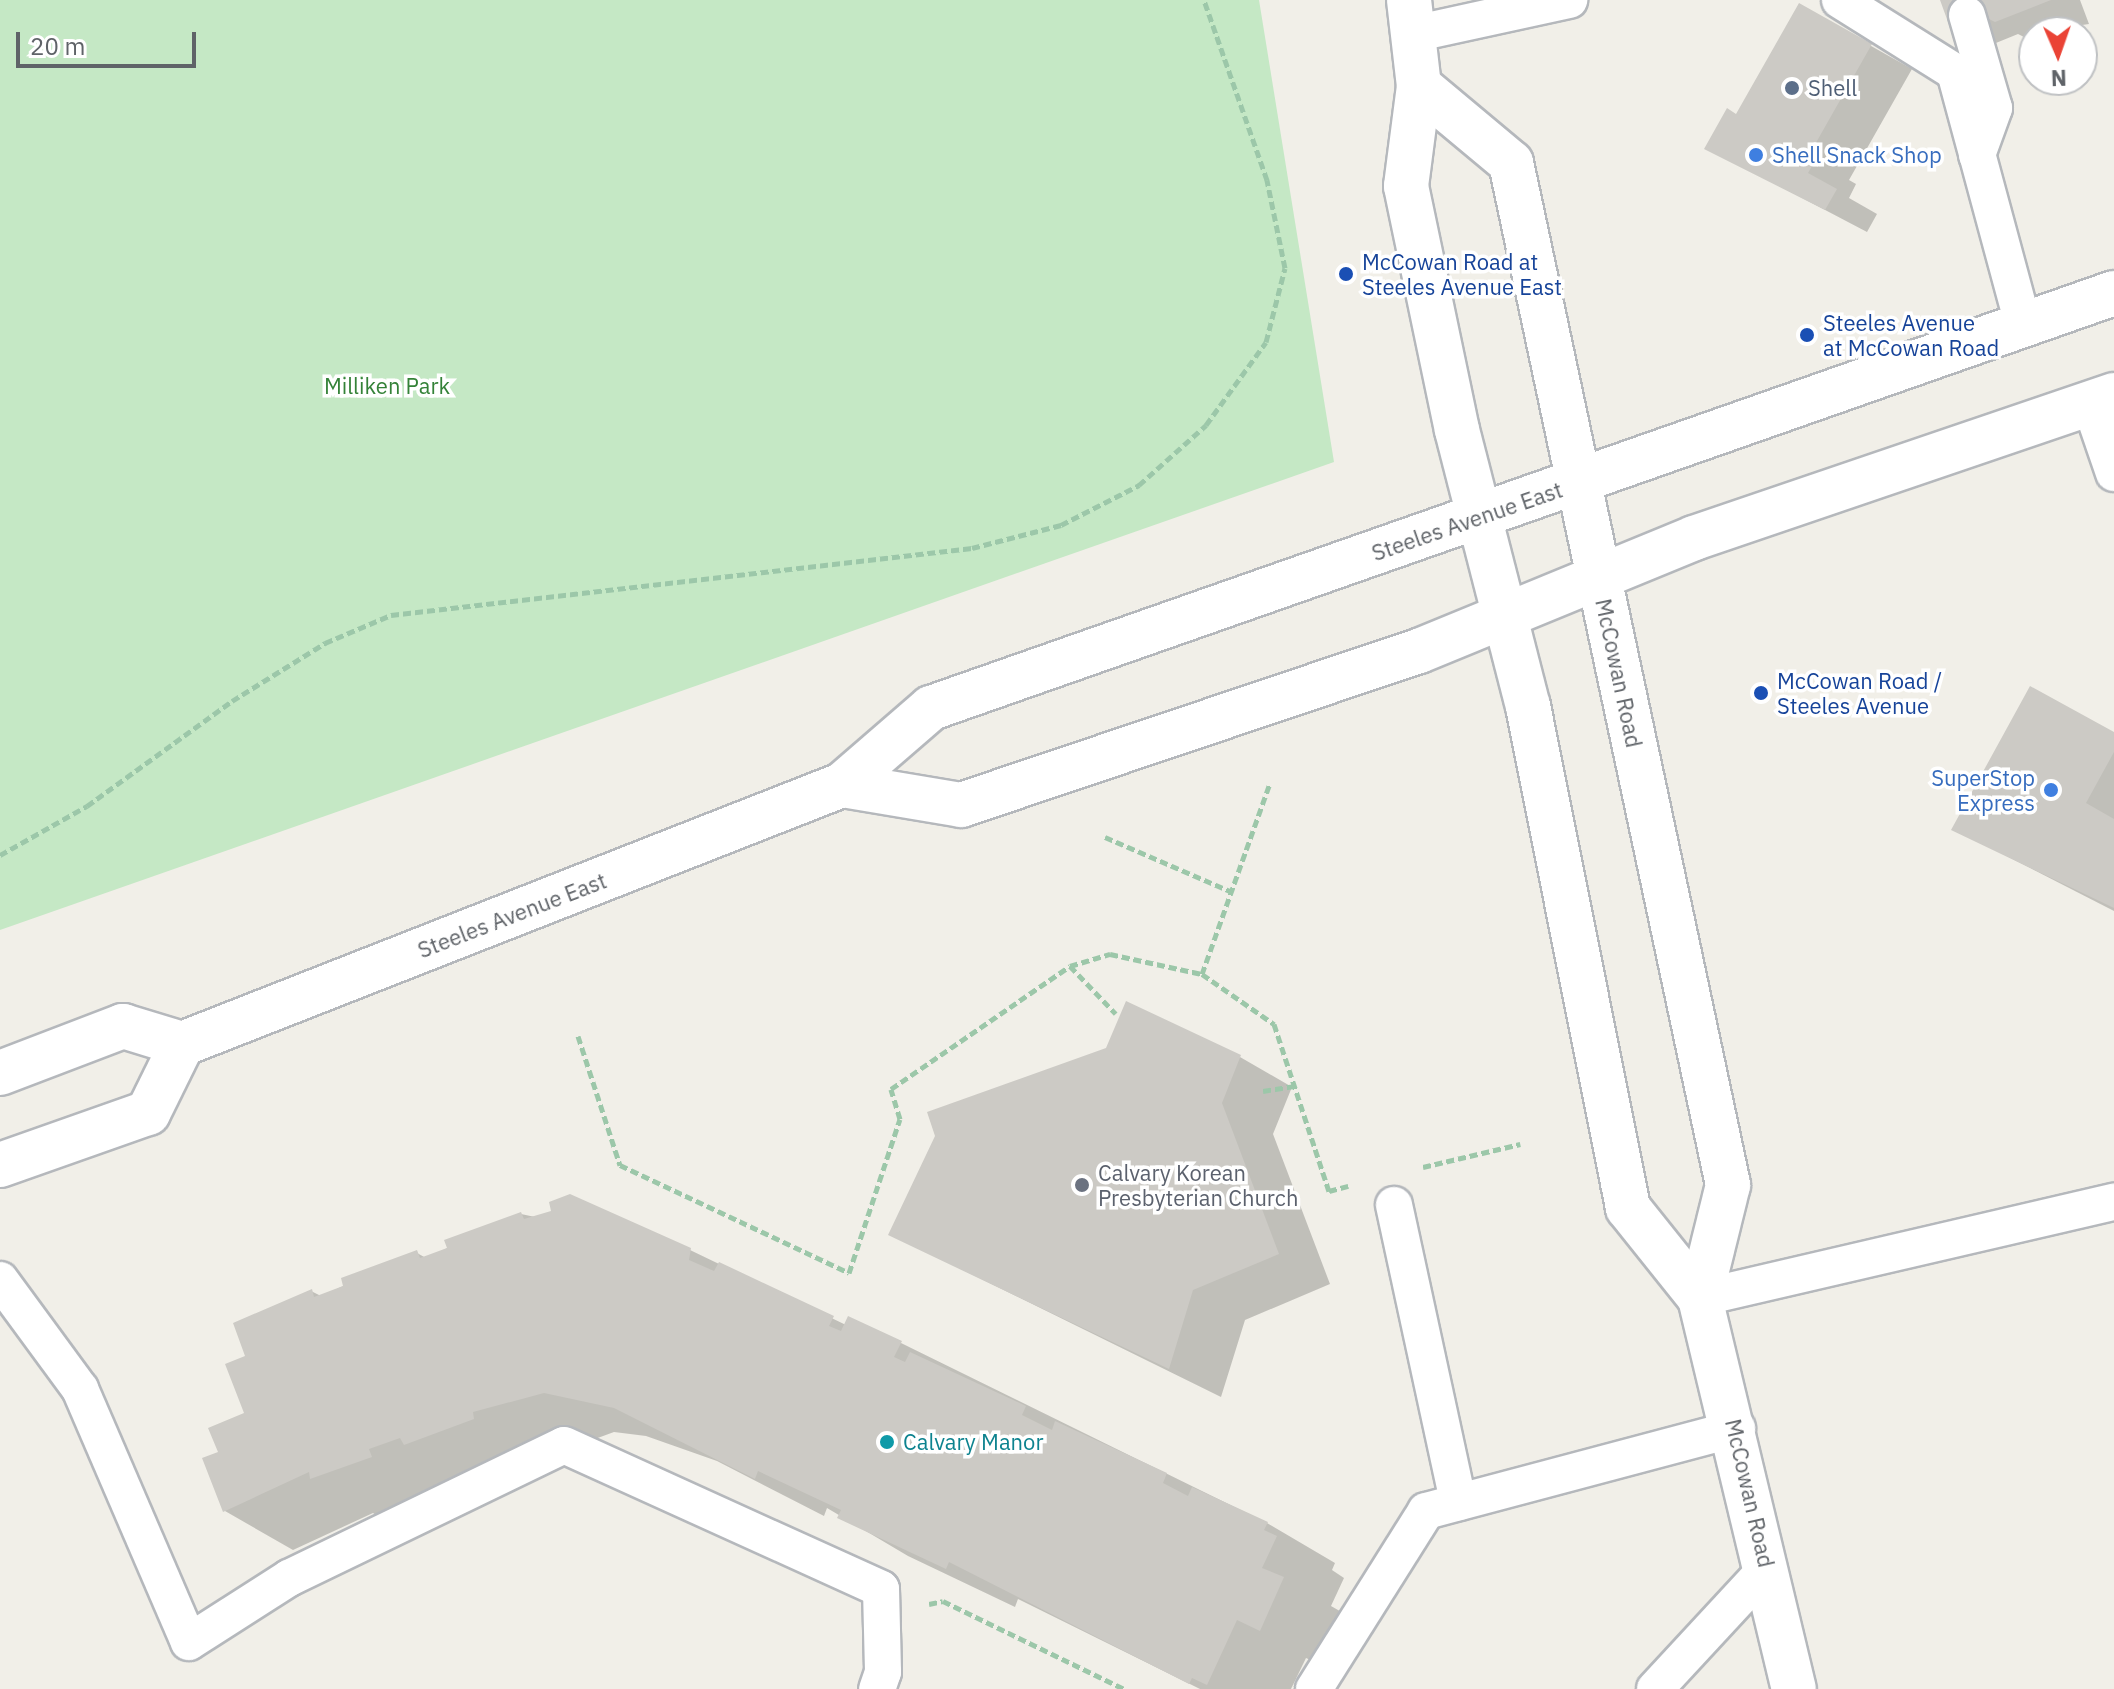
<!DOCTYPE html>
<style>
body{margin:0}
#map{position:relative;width:2114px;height:1689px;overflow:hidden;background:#f1efe8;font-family:"IBM Plex Sans",sans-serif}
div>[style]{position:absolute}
.green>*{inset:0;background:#c5e8c5}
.shadow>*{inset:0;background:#0003}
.building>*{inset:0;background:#cccac5}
.path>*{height:5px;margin-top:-2.5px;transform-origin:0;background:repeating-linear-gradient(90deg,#9cc7a9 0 8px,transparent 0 12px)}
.roads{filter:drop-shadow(2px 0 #b5b8bc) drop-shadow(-2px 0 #b5b8bc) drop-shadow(0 2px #b5b8bc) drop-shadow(0 -2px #b5b8bc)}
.service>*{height:36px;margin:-18px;padding:0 18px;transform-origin:18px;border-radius:18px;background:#fff}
.secondary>*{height:44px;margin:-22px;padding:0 22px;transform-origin:22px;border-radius:22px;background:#fff}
.dots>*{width:22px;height:22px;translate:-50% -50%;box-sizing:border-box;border:4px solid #fff;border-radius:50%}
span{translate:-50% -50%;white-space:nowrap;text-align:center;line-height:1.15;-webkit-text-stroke:7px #fff;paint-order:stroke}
.service-label{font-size:22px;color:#4e5e75}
.left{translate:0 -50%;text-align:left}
.shop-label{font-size:22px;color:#366cbe}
.right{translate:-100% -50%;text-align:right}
.transit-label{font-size:22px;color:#164399}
.park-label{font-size:22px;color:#348238}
.street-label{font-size:22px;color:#5f6368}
.worship-label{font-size:22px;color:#5b616d}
.culture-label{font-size:22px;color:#0d838f}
.north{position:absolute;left:2018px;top:16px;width:80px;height:80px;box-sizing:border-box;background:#fff;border:2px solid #bfc1c3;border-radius:50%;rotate:178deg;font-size:22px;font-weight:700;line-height:32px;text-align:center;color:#5f6368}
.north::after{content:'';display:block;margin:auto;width:28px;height:36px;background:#ea4335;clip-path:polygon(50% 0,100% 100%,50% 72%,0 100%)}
.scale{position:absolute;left:16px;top:32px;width:180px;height:36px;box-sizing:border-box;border:4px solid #5f6368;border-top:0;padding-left:10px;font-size:24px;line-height:28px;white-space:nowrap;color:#5f6368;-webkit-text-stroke:6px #fff;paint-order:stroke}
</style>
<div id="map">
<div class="green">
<i style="clip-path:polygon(0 0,1259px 0,1334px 462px,0 930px)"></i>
</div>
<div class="shadow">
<i style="clip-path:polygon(1942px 0,2080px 0,2089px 24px,2034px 32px,2034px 42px,2018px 34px,1991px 45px,1950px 21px)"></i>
<i style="clip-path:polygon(1800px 6px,1912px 69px,1849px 180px,1856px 184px,1849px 198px,1877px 214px,1867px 232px,1707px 148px,1737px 116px)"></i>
<i style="clip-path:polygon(2114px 734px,2114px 911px,1954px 829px)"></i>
<i style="clip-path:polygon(1240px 1057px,1292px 1087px,1273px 1134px,1330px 1284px,1245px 1320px,1221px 1397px,890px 1234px)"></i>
<i style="clip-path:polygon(521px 1214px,690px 1250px,846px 1325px,901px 1343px,1267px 1523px,1335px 1563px,1332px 1570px,1344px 1578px,1331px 1606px,1352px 1618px,1328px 1668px,1306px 1658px,1291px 1689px,1200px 1689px,1018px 1599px,1015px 1607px,908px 1556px,827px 1508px,824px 1516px,717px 1461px,646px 1436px,614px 1432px,380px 1518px,373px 1513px,293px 1550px,225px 1511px,220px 1453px,246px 1414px,248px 1357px,311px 1291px,321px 1296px,417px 1253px,426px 1258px)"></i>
</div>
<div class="building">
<i style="clip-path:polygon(1940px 0,2051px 0,1995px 22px,1975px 12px,1948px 22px)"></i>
<i style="clip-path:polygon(1799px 3px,1872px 44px,1809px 155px,1816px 159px,1808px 173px,1837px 189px,1825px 210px,1704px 149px,1727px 108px,1736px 114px)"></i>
<i style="clip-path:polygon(2030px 686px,2114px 732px,2114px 752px,2086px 803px,2114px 819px,2114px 908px,1951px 830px)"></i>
<i style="clip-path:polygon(1126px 1001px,1241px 1055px,1222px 1103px,1279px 1254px,1193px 1290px,1169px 1369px,888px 1235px,935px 1136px,927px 1112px,1106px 1048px)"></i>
<i style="clip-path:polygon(570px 1194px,691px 1248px,689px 1260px,714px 1271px,719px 1262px,834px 1316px,829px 1326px,841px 1331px,848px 1316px,902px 1341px,894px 1357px,905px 1362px,910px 1352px,1026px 1406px,1022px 1415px,1052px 1430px,1055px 1421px,1167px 1473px,1163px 1483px,1188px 1496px,1192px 1487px,1268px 1522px,1264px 1530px,1277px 1536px,1262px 1568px,1284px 1577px,1260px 1631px,1237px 1620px,1207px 1685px,1192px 1678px,1189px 1684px,949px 1562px,946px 1569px,837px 1518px,841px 1510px,758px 1471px,755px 1479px,614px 1408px,544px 1393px,473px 1412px,474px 1419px,404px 1445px,400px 1438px,369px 1449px,372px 1457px,310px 1479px,309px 1472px,223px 1512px,202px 1458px,218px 1452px,208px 1428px,244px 1413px,225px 1364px,245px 1356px,233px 1323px,312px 1289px,314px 1297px,343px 1286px,341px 1278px,417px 1250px,420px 1258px,447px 1248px,444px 1240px,521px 1212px,524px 1219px,551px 1211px,549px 1202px)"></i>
</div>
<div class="path">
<i style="left:1105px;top:837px;width:138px;rotate:23.4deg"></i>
<i style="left:0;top:855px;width:100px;rotate:-29.4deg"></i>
<i style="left:87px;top:806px;width:179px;rotate:-35.9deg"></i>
<i style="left:232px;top:701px;width:110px;rotate:-31.9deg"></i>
<i style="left:325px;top:643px;width:72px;rotate:-23deg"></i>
<i style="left:391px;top:615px;width:585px;rotate:-6.58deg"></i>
<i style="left:972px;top:548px;width:92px;rotate:-14.5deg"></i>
<i style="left:1061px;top:525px;width:88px;rotate:-27.1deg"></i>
<i style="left:1139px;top:485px;width:90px;rotate:-41.8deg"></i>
<i style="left:1206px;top:425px;width:102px;rotate:-54.1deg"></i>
<i style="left:1266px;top:342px;width:76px;rotate:-75.6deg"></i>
<i style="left:1285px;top:268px;width:90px;rotate:-101.6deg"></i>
<i style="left:1267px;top:180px;width:191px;rotate:-109.3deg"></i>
<i style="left:1070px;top:966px;width:66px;rotate:46.2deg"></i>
<i style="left:1202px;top:974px;width:203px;rotate:-70.4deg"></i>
<i style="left:578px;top:1036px;width:136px;rotate:72deg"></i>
<i style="left:620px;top:1165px;width:253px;rotate:25.2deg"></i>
<i style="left:849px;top:1273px;width:162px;rotate:-71.7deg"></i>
<i style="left:900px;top:1119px;width:31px;rotate:-107deg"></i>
<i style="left:891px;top:1089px;width:217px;rotate:-34.5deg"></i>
<i style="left:1070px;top:966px;width:42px;rotate:-16.7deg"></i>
<i style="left:1110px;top:954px;width:94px;rotate:12.3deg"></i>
<i style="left:1202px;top:974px;width:88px;rotate:34.8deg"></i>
<i style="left:1274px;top:1024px;width:176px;rotate:71.8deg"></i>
<i style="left:1329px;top:1191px;width:20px;rotate:-15deg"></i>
<i style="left:1263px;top:1091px;width:31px;rotate:-9deg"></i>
<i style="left:1423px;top:1167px;width:100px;rotate:-13.3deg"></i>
<i style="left:929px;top:1604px;width:14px;rotate:-12deg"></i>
<i style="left:943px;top:1601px;width:201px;rotate:25.9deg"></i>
</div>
<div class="roads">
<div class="service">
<i style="left:1840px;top:0;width:136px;rotate:32.1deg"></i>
<i style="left:1955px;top:72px;width:265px;rotate:74.9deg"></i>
<i style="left:1967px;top:15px;width:97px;rotate:73.8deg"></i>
<i style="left:1994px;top:108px;width:50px;rotate:109.9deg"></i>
<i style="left:1413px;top:34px;width:160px;rotate:-12.3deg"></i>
<i style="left:2090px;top:403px;width:74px;rotate:71.1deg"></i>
<i style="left:1394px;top:1205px;width:304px;rotate:77.8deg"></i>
<i style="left:0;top:1280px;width:135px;rotate:53.7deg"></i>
<i style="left:80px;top:1389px;width:275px;rotate:66.7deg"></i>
<i style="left:189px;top:1642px;width:119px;rotate:-32.6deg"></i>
<i style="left:289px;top:1578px;width:305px;rotate:-25.8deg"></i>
<i style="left:564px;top:1445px;width:348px;rotate:24.4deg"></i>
<i style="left:881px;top:1589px;width:83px;rotate:88.6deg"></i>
<i style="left:883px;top:1672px;width:18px;rotate:109deg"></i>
<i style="left:1700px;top:1298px;width:425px;rotate:-13.1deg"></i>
<i style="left:1314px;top:1689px;width:210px;rotate:-57.8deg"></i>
<i style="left:1426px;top:1511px;width:322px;rotate:-14.9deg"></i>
<i style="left:1655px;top:1689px;width:166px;rotate:-47.2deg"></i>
</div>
<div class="secondary">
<i style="left:1409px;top:0;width:87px;rotate:83.4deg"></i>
<i style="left:1419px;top:86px;width:101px;rotate:97.4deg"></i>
<i style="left:1406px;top:186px;width:249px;rotate:78.2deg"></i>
<i style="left:1457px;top:430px;width:285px;rotate:75.6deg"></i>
<i style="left:1528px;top:706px;width:512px;rotate:78.73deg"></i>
<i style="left:1628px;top:1208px;width:115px;rotate:51.3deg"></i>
<i style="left:1700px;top:1298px;width:402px;rotate:76.5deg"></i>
<i style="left:1419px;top:86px;width:120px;rotate:39.9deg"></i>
<i style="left:1511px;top:163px;width:1045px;rotate:78.01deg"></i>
<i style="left:1728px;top:1185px;width:116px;rotate:103.9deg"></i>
<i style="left:842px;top:785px;width:121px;rotate:9.5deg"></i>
<i style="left:961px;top:805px;width:483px;rotate:-18.6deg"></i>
<i style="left:1419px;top:651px;width:297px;rotate:-22.3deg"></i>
<i style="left:1694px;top:538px;width:444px;rotate:-18.8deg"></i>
<i style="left:0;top:1073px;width:132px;rotate:-20.9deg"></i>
<i style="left:123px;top:1026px;width:62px;rotate:17deg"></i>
<i style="left:182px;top:1044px;width:709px;rotate:-21.43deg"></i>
<i style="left:842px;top:785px;width:118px;rotate:-40.9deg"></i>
<i style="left:931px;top:708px;width:1254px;rotate:-19.33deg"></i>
<i style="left:0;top:1165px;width:157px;rotate:-19.4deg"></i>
<i style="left:148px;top:1113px;width:77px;rotate:-63.8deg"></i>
</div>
</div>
<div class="dots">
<i style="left:1792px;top:88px;background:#5c6f8a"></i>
<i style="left:1756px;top:155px;background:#3f7fe0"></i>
<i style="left:1346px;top:274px;background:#1a4fb4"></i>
<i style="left:1807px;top:335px;background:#1a4fb4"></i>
<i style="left:1761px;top:693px;background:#1a4fb4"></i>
<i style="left:2051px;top:790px;background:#3f7fe0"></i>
<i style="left:1082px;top:1185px;background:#6b7280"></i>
<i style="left:887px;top:1442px;background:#0f9aa8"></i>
</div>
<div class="service-label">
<span class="left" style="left:1808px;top:88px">Shell</span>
</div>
<div class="shop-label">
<span class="left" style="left:1772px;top:155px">Shell Snack Shop</span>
<span class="right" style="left:2035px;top:790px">SuperStop<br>Express</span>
</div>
<div class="transit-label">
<span class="left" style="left:1362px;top:274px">McCowan Road at<br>Steeles Avenue East</span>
<span class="left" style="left:1823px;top:335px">Steeles Avenue<br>at McCowan Road</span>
<span class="left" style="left:1777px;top:693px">McCowan Road /<br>Steeles Avenue</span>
</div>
<div class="park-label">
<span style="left:387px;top:386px">Milliken Park</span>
</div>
<div class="street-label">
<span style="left:1467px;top:521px;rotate:-19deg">Steeles Avenue East</span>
<span style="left:1619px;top:673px;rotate:78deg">McCowan Road</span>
<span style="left:512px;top:915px;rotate:-21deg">Steeles Avenue East</span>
<span style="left:1750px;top:1493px;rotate:77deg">McCowan Road</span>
</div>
<div class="worship-label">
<span class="left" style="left:1098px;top:1185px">Calvary Korean<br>Presbyterian Church</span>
</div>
<div class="culture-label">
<span class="left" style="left:903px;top:1442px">Calvary Manor</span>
</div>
<div class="north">N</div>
<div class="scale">20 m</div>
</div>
